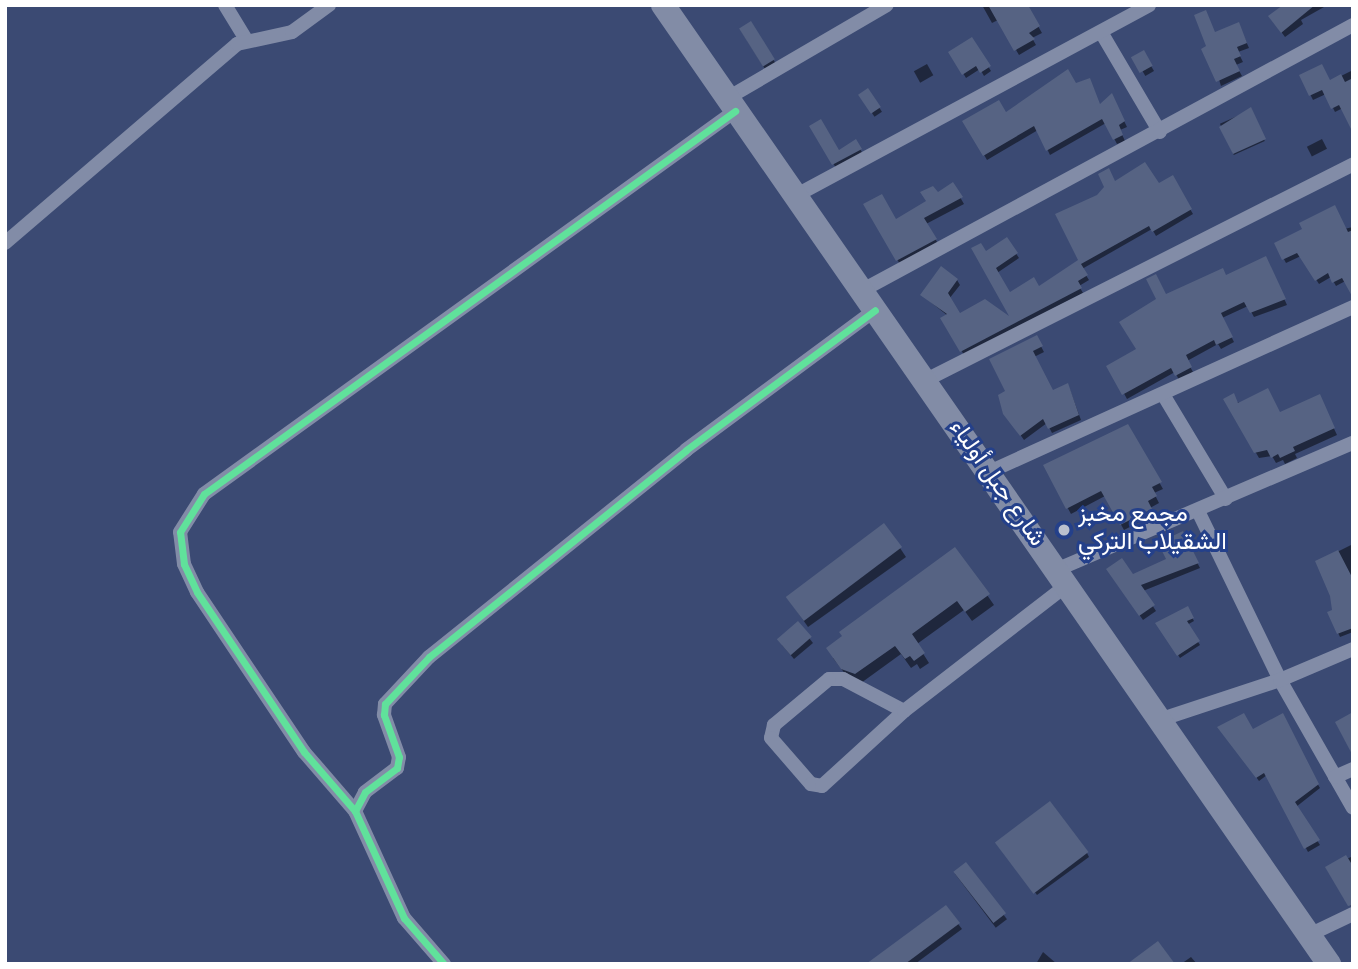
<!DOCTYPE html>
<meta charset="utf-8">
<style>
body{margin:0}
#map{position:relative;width:1358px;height:969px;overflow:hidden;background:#3b4a73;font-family:Overpass,Vazirmatn,sans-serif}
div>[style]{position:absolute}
.shadow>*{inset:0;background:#0007;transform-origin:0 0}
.building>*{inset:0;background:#566383;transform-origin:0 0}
.minor>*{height:14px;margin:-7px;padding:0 7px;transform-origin:7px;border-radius:7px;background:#828ca7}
.trunk>*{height:24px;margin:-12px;padding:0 12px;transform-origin:12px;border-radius:12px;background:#828ca6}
.cycleway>*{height:7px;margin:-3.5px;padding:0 3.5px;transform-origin:3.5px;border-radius:3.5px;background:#60e19b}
.dots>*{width:19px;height:19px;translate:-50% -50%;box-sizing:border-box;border:4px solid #24408a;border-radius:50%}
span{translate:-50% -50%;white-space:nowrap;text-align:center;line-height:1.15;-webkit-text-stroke:6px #24408a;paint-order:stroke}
.street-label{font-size:24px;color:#fff}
.poi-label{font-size:24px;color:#fff}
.left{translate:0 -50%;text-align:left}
.frame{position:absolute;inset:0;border:7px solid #fff;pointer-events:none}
</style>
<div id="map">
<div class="shadow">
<i style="clip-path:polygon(982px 5px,1026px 5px,1042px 33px,1032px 38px,1036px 45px,1019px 55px,998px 20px,992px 23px)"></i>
<i style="clip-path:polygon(1286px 5px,1323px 5px,1324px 7px,1301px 20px,1303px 24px,1285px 37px,1274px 22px)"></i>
<i style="left:751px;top:24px;width:47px;height:12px;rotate:58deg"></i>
<i style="clip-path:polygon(1241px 30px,1249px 48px,1238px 52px,1243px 62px,1236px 65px,1242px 76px,1221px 86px,1209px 47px)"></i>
<i style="clip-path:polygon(972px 40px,991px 71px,984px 76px,980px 69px,966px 78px,951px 53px)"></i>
<i style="left:1143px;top:52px;width:22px;height:10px;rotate:60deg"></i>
<i style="left:927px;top:64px;width:13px;height:15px;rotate:61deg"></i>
<i style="clip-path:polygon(1353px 70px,1353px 119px,1343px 108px,1335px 112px,1326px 94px,1313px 100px,1301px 76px,1329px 82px)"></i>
<i style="clip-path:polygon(1076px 85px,1100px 106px,1114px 100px,1127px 127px,1120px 130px,1125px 141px,1117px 144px,1106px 123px,1050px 155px,1038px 130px,987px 160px,965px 122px,1006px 115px)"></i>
<i style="left:868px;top:91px;width:25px;height:9px;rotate:56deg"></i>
<i style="left:1251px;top:110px;width:34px;height:34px;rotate:66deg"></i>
<i style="clip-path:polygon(811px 127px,839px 152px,856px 142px,863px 154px,836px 168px)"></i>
<i style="left:1322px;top:139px;width:11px;height:17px;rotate:63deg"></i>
<i style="clip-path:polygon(1172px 178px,1193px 214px,1156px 236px,1152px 229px,1082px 269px,1089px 280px,1079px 286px,1083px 293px,964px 355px,943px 319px,948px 316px,922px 295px,957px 280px,960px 285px,949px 299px,959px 316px,1015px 322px,985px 254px,1007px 240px,1019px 258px,997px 273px,1010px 295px,1039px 288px,1080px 260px,1098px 196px,1115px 183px,1159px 185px)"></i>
<i style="clip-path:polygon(953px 185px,964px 204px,926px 224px,939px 245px,901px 266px,865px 205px,896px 221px)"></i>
<i style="clip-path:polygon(1353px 227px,1353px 277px,1336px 286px,1331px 277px,1319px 284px,1301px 256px,1286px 263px,1276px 244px)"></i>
<i style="clip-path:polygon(1268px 263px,1287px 305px,1254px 317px,1248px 306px,1222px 318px,1234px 342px,1221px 349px,1218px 344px,1187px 361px,1193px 372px,1179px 380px,1175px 372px,1127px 399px,1109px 366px,1138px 350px,1166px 296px)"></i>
<i style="clip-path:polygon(1036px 337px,1044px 352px,1034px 357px,1053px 392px,1070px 390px,1081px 420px,1052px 433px,1047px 423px,1024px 440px,1009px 419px,1007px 392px)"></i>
<i style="clip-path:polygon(1225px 399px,1280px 414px,1322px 403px,1337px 435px,1295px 454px,1297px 458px,1285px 464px,1283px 460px,1276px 463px,1272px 456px,1259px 458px)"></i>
<i style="clip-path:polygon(1128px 427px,1163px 489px,1154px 493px,1159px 503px,1150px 508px,1153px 515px,1124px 530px,1105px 496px,1071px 514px,1045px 466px)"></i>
<i style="clip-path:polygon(1182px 533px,1200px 568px,1143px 591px,1156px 611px,1143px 620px,1111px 575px,1133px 576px,1169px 560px)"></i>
<i style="clip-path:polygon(1353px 544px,1353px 632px,1340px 637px,1329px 613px,1334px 611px,1332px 595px,1317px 562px)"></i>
<i style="clip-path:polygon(900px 548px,906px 557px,808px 627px,792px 604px)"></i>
<i style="clip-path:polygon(955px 549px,994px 605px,972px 621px,964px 610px,917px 644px,929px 663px,920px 669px,917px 664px,911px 668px,901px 654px,861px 683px,849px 679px,833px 658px)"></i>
<i style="clip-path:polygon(1187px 608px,1194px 621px,1187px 625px,1200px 645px,1180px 658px,1158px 623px)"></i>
<i style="clip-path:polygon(798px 624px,813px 643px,794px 659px,782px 645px)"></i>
<i style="clip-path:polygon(1243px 715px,1252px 732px,1288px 734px,1320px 788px,1296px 807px,1320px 845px,1308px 852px,1267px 775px,1259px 781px,1220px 727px)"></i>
<i style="clip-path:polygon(999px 845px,1087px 853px,1089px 857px,1037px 895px)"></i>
<i style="clip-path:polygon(1353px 856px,1353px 910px,1328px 868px)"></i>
<i style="left:966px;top:865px;width:68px;height:14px;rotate:53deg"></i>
<i style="clip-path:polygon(945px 907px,962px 929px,915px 964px,869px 964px)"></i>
<i style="clip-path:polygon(1043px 952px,1057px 964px,1036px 964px)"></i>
<i style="clip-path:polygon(1191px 957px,1197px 964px,1181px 964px)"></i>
</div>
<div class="building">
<i style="clip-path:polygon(988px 5px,1028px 5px,1040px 26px,1029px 33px,1035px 39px,1014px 51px)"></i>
<i style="clip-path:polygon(1283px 5px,1315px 5px,1281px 33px,1268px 16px)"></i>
<i style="clip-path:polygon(1206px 10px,1215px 32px,1239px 22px,1247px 43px,1237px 47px,1241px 56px,1234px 59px,1240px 71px,1216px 82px,1201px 49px,1206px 46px,1194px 15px)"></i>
<i style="left:751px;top:21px;width:45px;height:14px;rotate:58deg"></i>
<i style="clip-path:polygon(972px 37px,991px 66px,980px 73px,976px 66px,962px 75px,948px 52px)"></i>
<i style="left:1144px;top:50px;width:18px;height:15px;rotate:61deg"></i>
<i style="clip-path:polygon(1322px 64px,1330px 80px,1341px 74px,1345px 82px,1353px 78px,1353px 133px,1339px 105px,1331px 109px,1322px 90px,1309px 96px,1299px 75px)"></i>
<i style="clip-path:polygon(1068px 69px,1076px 83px,1090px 78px,1100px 104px,1112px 93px,1125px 121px,1119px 125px,1123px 135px,1113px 140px,1102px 119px,1046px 151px,1034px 126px,983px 156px,962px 121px,999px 100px,1006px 112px)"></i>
<i style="left:868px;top:88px;width:23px;height:12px;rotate:56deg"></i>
<i style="clip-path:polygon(1251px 107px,1266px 139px,1233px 154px,1219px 127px)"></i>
<i style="clip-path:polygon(821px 119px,839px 150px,856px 139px,862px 149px,832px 165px,809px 126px)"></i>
<i style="clip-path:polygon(1145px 162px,1159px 183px,1173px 175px,1192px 209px,1152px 232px,1149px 226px,1081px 264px,1088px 275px,1078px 281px,1082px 288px,960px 352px,940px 318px,947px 314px,920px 295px,941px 266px,958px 279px,948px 293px,960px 313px,985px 299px,1009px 316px,971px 248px,981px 243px,986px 251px,1007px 237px,1018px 253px,996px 268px,1010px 292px,1034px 277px,1039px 286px,1078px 260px,1055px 214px,1097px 195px,1104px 187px,1098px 174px,1109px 168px,1115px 181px)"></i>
<i style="clip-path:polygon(953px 182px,963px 197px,924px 218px,937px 239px,896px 261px,863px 204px,882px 194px,896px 219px,926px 201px,920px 192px,933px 186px,938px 192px)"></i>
<i style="clip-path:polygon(1335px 205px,1348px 232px,1353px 230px,1353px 298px,1342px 278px,1332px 283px,1328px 273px,1315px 281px,1297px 253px,1282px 260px,1274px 243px,1302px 229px,1299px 223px)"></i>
<i style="clip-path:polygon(1266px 256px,1286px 299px,1250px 313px,1244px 302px,1221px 313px,1233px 337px,1216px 345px,1214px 340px,1186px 355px,1192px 367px,1175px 376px,1171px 368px,1122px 395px,1106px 366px,1136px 349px,1119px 322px,1156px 299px,1146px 279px,1156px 274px,1166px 294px,1223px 268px,1226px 275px)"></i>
<i style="clip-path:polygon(1037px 335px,1043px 346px,1033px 351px,1053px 390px,1068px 383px,1079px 415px,1048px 429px,1043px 419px,1020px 436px,1003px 414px,998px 395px,1005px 391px,989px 359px)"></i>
<i style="clip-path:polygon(1268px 388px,1280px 412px,1320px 394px,1335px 428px,1293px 447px,1295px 451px,1280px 458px,1278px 454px,1271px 458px,1267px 450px,1254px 453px,1223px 399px,1234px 393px,1238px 403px)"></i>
<i style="clip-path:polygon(1128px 424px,1162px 482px,1152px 487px,1157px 496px,1148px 501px,1152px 509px,1120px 525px,1101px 491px,1066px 509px,1043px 465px)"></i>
<i style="left:884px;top:523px;width:30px;height:123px;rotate:53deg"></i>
<i style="clip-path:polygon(1183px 531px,1199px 563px,1141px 585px,1155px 605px,1139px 616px,1106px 569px,1122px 558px,1133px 574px,1166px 559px,1158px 543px)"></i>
<i style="clip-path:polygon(955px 547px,990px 594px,965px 612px,957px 601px,912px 634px,925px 653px,914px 661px,910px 656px,905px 659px,895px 646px,855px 674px,841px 669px,826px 648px,842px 636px,839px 632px)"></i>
<i style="clip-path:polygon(1338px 550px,1353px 579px,1353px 628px,1337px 634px,1327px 612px,1332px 610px,1330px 596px,1315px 561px)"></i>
<i style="clip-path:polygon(1188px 606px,1194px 618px,1187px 621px,1200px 641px,1177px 656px,1155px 623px)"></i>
<i style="left:798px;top:621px;width:21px;height:28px;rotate:49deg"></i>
<i style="clip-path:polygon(1353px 712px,1353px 756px,1335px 722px)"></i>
<i style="clip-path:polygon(1244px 713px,1253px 729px,1283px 713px,1319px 784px,1295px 802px,1320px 840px,1304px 849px,1264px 773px,1256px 778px,1217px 727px)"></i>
<i style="left:1050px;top:801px;width:64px;height:69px;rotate:53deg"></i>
<i style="clip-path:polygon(1346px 855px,1353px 866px,1353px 905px,1348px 906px,1325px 867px)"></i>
<i style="left:966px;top:862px;width:65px;height:16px;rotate:52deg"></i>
<i style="clip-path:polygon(946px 905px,960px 923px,905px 964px,866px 964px)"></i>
<i style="clip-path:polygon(1158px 941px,1175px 964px,1127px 964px)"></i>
</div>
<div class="minor">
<i style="left:225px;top:5px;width:42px;rotate:58.6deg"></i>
<i style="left:1101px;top:32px;width:116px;rotate:59.5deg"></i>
<i style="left:726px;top:99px;width:186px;rotate:-30.3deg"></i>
<i style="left:795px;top:196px;width:402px;rotate:-28.3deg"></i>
<i style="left:5px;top:243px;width:306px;rotate:-40.6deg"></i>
<i style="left:237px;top:44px;width:56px;rotate:-12.3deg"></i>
<i style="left:292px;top:32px;width:46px;rotate:-36.1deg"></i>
<i style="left:861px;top:291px;width:559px;rotate:-28.4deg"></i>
<i style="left:924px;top:381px;width:481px;rotate:-26.8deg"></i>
<i style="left:1164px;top:396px;width:120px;rotate:59deg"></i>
<i style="left:989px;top:472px;width:400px;rotate:-24.4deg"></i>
<i style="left:1198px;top:511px;width:188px;rotate:64.1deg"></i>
<i style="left:1280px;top:680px;width:147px;rotate:60.3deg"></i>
<i style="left:1056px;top:570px;width:323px;rotate:-23.2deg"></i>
<i style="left:904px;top:711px;width:69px;rotate:-152.3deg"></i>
<i style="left:843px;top:679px;width:14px;rotate:180deg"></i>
<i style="left:829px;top:679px;width:72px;rotate:140.1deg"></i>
<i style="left:774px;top:725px;width:13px;rotate:103deg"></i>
<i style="left:771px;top:738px;width:61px;rotate:49deg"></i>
<i style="left:811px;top:784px;width:11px;rotate:10deg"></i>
<i style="left:822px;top:786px;width:111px;rotate:-42.4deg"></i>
<i style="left:904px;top:711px;width:206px;rotate:-37.7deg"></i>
<i style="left:1159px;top:720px;width:127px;rotate:-18.3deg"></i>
<i style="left:1280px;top:680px;width:79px;rotate:-23deg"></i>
<i style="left:1335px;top:777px;width:20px;rotate:-24deg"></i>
<i style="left:355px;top:811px;width:21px;rotate:-62deg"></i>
<i style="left:365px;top:792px;width:40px;rotate:-37deg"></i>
<i style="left:397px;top:768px;width:11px;rotate:-80deg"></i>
<i style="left:399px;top:757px;width:45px;rotate:-109.7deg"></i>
<i style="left:384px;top:715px;width:11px;rotate:-85deg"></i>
<i style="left:385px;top:704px;width:64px;rotate:-46.9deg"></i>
<i style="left:429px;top:657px;width:330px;rotate:-38.8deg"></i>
<i style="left:686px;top:450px;width:235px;rotate:-36.5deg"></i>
<i style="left:1309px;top:935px;width:49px;rotate:-25.5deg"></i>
<i style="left:444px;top:964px;width:61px;rotate:-131deg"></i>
<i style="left:404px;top:918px;width:118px;rotate:-114.6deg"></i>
<i style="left:355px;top:811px;width:78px;rotate:-130.8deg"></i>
<i style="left:304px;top:752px;width:192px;rotate:-123.8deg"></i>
<i style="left:197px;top:592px;width:31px;rotate:-115deg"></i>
<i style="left:184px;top:564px;width:32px;rotate:-97deg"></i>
<i style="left:180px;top:532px;width:45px;rotate:-57.7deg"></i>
<i style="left:204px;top:494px;width:655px;rotate:-35.8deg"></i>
</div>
<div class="trunk">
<i style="left:663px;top:5px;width:1168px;rotate:55.22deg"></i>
</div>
<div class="cycleway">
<i style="left:355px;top:811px;width:21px;rotate:-62deg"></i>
<i style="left:365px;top:792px;width:40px;rotate:-37deg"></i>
<i style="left:397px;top:768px;width:11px;rotate:-80deg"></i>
<i style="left:399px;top:757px;width:45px;rotate:-109.7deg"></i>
<i style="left:384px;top:715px;width:11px;rotate:-85deg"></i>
<i style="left:385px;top:704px;width:64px;rotate:-46.9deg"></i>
<i style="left:429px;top:657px;width:330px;rotate:-38.8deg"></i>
<i style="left:686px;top:450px;width:235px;rotate:-36.5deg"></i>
<i style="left:444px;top:964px;width:61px;rotate:-131deg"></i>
<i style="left:404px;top:918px;width:118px;rotate:-114.6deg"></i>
<i style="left:355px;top:811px;width:78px;rotate:-130.8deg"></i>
<i style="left:304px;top:752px;width:192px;rotate:-123.8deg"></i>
<i style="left:197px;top:592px;width:31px;rotate:-115deg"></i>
<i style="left:184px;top:564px;width:32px;rotate:-97deg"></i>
<i style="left:180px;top:532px;width:45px;rotate:-57.7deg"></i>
<i style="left:204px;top:494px;width:655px;rotate:-35.8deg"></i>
</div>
<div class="dots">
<i style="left:1064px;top:530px;background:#bac0ce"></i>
</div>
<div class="street-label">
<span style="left:996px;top:484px;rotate:55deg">شارع جبل أولياء</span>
</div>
<div class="poi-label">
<span class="left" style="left:1078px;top:530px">مجمع مخبز<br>الشقيلاب التركي</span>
</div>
<div class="frame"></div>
</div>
